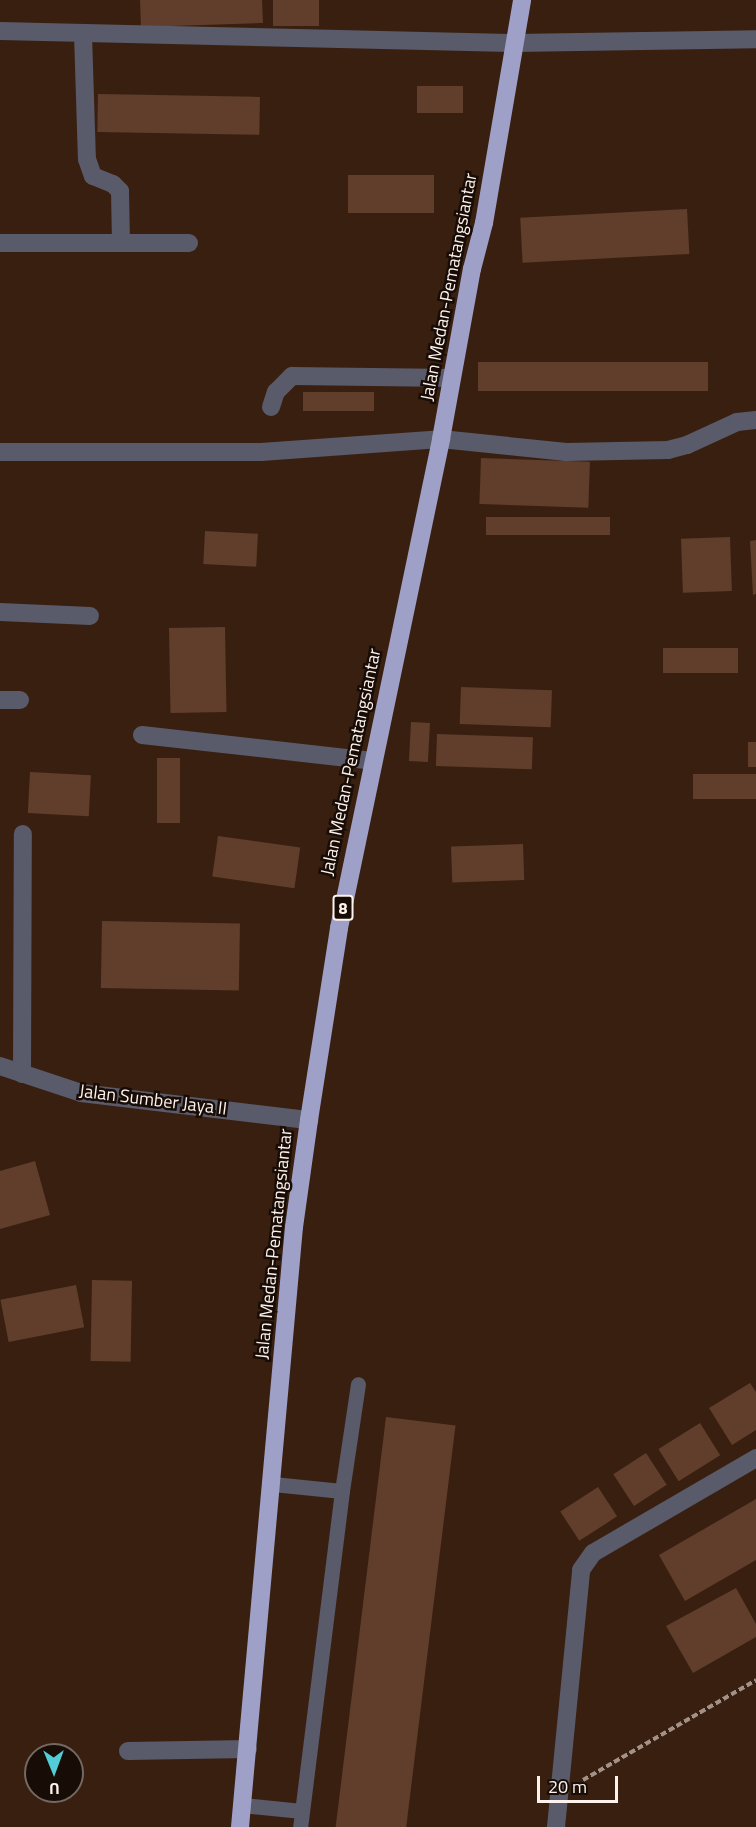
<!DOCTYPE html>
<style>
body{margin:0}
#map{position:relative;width:756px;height:1827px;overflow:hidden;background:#391f10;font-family:"Titillium Web",sans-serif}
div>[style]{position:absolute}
.building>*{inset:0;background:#603e2b;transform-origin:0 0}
.path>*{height:4px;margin-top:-2px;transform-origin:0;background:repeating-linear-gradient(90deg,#a39187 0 6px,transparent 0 9px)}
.lane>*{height:15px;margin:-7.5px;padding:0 7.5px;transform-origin:7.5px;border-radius:7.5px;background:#595a6a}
.street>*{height:18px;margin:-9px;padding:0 9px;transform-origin:9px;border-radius:9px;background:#595a6a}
.highway>*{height:18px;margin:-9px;padding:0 9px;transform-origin:9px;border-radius:9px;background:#9fa0c7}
span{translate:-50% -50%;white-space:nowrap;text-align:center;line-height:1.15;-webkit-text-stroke:5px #180d06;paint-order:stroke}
.shield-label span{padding:2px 4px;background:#180d06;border:2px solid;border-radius:4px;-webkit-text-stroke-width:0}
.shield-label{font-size:16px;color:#fdf2ed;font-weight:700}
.street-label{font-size:18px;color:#fdf2ed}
.north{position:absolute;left:24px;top:1743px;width:60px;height:60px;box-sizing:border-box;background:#180d06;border:2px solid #746962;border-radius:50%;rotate:179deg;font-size:16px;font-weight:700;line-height:24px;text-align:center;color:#fdf2ed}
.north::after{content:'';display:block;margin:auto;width:21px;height:27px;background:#52ccd6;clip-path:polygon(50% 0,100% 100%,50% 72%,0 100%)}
.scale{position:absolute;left:537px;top:1776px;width:81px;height:27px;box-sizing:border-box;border:3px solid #fdf2ed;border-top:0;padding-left:8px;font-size:18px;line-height:21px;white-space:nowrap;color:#fdf2ed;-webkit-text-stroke:4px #180d06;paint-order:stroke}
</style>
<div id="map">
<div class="building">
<i style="clip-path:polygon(140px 0,262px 0,263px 23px,141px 27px)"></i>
<i style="left:273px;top:0;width:46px;height:26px"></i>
<i style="left:463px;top:86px;width:27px;height:46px;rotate:90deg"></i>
<i style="left:98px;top:94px;width:162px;height:38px;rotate:1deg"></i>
<i style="left:348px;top:175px;width:86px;height:38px"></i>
<i style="left:687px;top:209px;width:45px;height:167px;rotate:87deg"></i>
<i style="left:708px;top:362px;width:29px;height:230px;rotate:90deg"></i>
<i style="left:303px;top:392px;width:71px;height:19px"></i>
<i style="left:481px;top:458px;width:109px;height:46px;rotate:2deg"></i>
<i style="left:486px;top:517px;width:124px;height:18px"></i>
<i style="left:205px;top:531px;width:53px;height:33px;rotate:3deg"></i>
<i style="left:730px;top:537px;width:54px;height:49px;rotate:88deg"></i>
<i style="clip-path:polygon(756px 540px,756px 594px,753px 595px,750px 541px)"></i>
<i style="left:225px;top:627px;width:85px;height:56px;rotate:89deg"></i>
<i style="left:738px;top:648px;width:25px;height:75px;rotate:90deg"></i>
<i style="left:461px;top:687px;width:91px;height:37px;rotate:2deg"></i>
<i style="left:411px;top:722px;width:19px;height:39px;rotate:3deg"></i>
<i style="left:437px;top:734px;width:96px;height:32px;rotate:2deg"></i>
<i style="left:748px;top:742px;width:8px;height:25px"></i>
<i style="left:157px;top:758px;width:23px;height:65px"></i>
<i style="left:30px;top:772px;width:61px;height:41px;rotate:3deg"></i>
<i style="left:756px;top:774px;width:25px;height:63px;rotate:90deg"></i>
<i style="left:218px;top:836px;width:83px;height:41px;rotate:8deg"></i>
<i style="left:523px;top:844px;width:36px;height:72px;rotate:88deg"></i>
<i style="left:102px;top:921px;width:138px;height:67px;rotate:1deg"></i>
<i style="clip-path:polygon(35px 1161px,50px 1215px,0 1229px,0 1171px)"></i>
<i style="left:92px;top:1280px;width:40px;height:81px;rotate:1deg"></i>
<i style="left:76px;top:1285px;width:43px;height:77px;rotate:79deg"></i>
<i style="clip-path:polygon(750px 1383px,756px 1392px,756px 1430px,732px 1445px,709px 1408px)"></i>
<i style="left:386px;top:1417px;width:70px;height:413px;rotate:7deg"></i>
<i style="left:700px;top:1423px;width:38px;height:49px;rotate:58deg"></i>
<i style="left:646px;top:1453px;width:38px;height:39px;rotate:57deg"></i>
<i style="left:598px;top:1487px;width:35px;height:45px;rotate:57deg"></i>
<i style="clip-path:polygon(756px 1499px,756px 1560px,685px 1601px,659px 1555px)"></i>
<i style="clip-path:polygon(736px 1588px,756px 1624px,756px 1637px,693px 1673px,666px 1626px)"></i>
</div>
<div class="path">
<i style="left:583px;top:1780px;width:200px;rotate:-30deg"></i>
</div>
<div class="lane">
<i style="left:273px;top:1484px;width:69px;rotate:5.8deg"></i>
<i style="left:342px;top:1491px;width:339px;rotate:97.1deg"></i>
<i style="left:342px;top:1491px;width:108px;rotate:-81.5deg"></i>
<i style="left:242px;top:1805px;width:60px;rotate:5.7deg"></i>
</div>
<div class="street">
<i style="left:0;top:31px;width:514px;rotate:1.34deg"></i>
<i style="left:514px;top:43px;width:242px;rotate:-0.9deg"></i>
<i style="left:83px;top:34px;width:125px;rotate:88.2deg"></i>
<i style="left:87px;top:159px;width:18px;rotate:71deg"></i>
<i style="left:93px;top:176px;width:22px;rotate:22deg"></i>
<i style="left:113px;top:184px;width:10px;rotate:45deg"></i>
<i style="left:120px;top:191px;width:52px;rotate:88.9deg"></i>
<i style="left:0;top:243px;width:189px"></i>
<i style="left:271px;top:407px;width:16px;rotate:-72deg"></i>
<i style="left:276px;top:392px;width:23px;rotate:-45deg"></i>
<i style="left:292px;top:376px;width:160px;rotate:0.7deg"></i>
<i style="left:0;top:452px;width:261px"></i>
<i style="left:261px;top:452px;width:180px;rotate:-4.1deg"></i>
<i style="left:441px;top:439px;width:126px;rotate:5.9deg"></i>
<i style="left:566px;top:452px;width:102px;rotate:-1.1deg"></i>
<i style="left:668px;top:450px;width:20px;rotate:-15deg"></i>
<i style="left:687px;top:445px;width:55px;rotate:-24.7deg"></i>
<i style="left:737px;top:422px;width:19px;rotate:-6deg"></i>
<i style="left:0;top:612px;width:90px;rotate:2.5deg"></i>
<i style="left:0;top:700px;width:20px"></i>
<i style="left:142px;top:735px;width:232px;rotate:6.4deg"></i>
<i style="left:0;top:1066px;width:85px;rotate:18.4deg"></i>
<i style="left:81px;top:1093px;width:230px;rotate:6.8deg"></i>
<i style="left:22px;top:1074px;width:240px;rotate:-89.8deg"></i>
<i style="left:128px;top:1751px;width:120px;rotate:-1deg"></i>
<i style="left:556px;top:1827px;width:258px;rotate:-84.4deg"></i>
<i style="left:581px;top:1570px;width:21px;rotate:-55deg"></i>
<i style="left:593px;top:1553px;width:189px;rotate:-30.2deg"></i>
</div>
<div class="highway">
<i style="left:240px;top:1827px;width:602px;rotate:-84.86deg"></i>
<i style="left:294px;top:1227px;width:108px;rotate:-82deg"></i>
<i style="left:309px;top:1120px;width:194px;rotate:-81.1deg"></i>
<i style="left:339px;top:928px;width:500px;rotate:-78.2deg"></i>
<i style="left:441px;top:439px;width:173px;rotate:-79.7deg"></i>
<i style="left:472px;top:269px;width:48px;rotate:-75.4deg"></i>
<i style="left:484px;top:223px;width:226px;rotate:-80.3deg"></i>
</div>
<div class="shield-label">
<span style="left:343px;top:908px">8</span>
</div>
<div class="street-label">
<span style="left:449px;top:287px;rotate:-79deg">Jalan Medan-Pematangsiantar</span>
<span style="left:351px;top:762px;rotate:-78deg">Jalan Medan-Pematangsiantar</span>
<span style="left:153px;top:1100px;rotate:7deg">Jalan Sumber Jaya II</span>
<span style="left:274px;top:1244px;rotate:-84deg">Jalan Medan-Pematangsiantar</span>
</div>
<div class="north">U</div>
<div class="scale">20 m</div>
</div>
